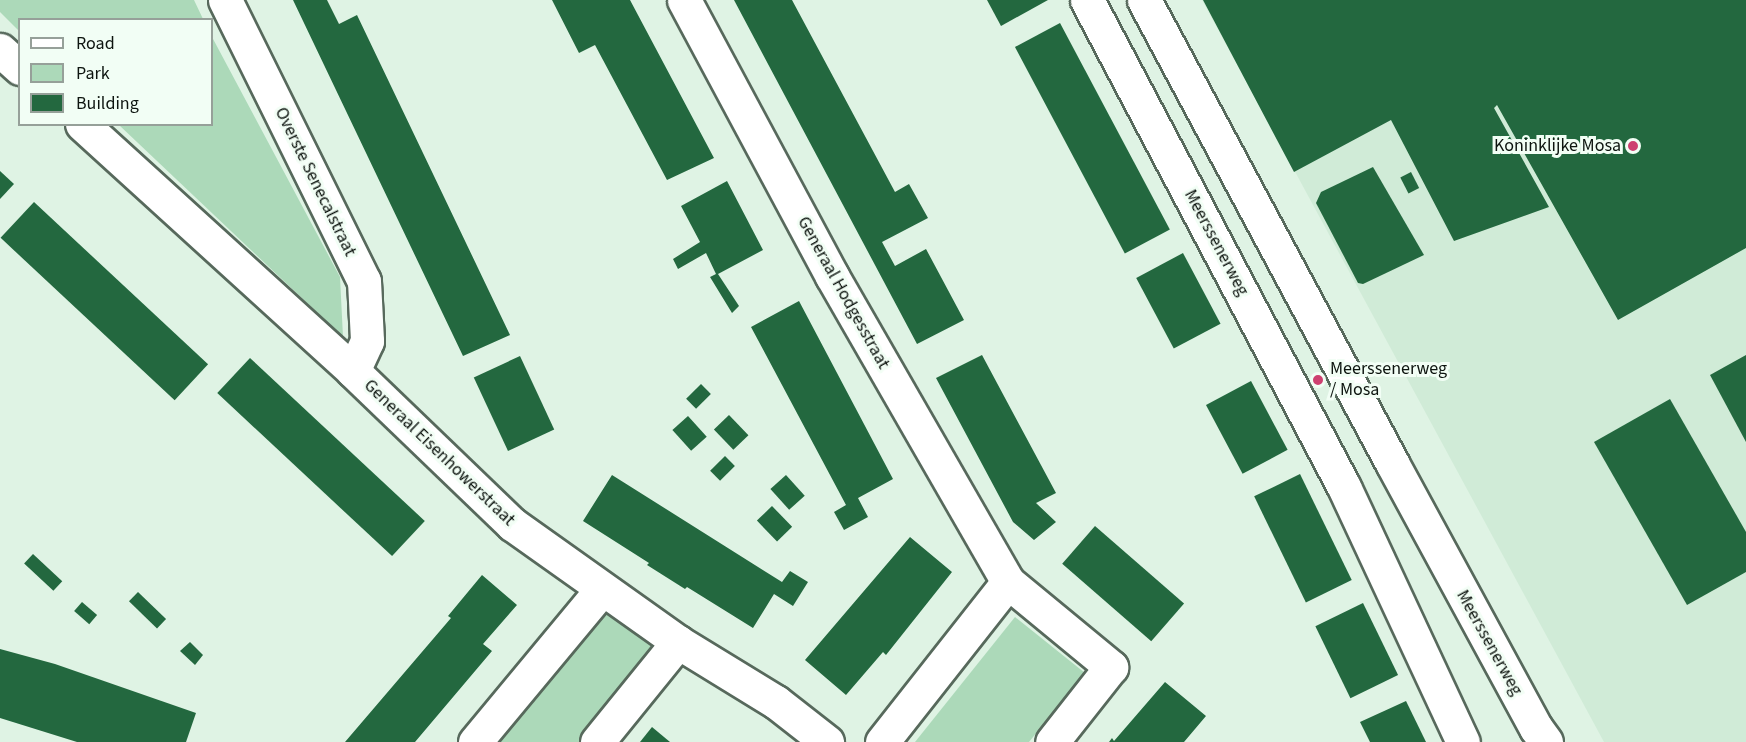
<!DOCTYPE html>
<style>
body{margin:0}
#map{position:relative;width:1746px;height:742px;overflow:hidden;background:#dff3e4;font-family:"Source Sans 3",sans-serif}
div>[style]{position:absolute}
.built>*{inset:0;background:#d0ebd7}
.green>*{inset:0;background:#acd9b9}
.building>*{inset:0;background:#23683f;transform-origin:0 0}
.roads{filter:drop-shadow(2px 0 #57695c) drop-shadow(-2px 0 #57695c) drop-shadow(0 2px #57695c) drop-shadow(0 -2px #57695c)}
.street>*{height:33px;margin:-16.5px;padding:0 16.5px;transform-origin:16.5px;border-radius:16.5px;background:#fff}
.dots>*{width:16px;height:16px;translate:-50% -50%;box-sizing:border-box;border:3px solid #f2fef5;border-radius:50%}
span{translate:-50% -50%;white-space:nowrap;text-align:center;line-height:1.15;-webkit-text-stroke:6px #f2fef5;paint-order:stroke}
.poi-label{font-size:18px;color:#0d140f}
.right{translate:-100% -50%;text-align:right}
.left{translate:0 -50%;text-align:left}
.street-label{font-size:18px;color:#0d140f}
.legend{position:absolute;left:18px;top:18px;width:195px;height:108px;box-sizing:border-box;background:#f2fef5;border:2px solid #96a099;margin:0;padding:8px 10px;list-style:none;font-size:18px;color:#0d140f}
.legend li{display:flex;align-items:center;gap:12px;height:30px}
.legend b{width:30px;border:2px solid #96a099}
</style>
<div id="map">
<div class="built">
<i style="clip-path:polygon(1202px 0,1746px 0,1746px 742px,1604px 742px)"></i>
</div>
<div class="green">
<i style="clip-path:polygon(0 0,194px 0,203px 19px,20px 20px,19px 31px,0 12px)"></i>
<i style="clip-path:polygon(212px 37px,340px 277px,343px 337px,119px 125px,212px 124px)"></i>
<i style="clip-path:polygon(604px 601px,660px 649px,583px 742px,486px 742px)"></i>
<i style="clip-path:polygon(1015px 617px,1085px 673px,1029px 742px,915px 742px)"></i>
</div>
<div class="building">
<i style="clip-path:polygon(293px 0,327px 0,339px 24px,357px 15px,510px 335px,463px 356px)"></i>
<i style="clip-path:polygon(552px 0,630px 0,714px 158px,667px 180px,595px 45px,579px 53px)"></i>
<i style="clip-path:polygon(734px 0,792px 0,895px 192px,909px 184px,928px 218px,882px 242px,895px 266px,926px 249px,964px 320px,917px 344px)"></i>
<i style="clip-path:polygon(987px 0,1048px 0,1001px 26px)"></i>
<i style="clip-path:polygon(1203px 0,1746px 0,1746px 248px,1618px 320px,1497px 105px,1494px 108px,1549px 207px,1454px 241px,1391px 120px,1294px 172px)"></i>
<i style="left:1060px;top:23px;width:234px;height:51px;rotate:62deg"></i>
<i style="clip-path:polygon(1373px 167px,1424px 255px,1363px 284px,1358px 283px,1316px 203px,1321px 192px)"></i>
<i style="clip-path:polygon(0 171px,14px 184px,0 199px)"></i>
<i style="left:1411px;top:172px;width:18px;height:12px;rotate:63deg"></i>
<i style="clip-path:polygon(727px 181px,763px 250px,718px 274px,739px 306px,732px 313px,710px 277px,716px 274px,706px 253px,678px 269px,673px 259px,700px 242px,681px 206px)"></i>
<i style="left:34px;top:202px;width:238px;height:49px;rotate:43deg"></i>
<i style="left:1183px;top:253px;width:80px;height:53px;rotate:62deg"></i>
<i style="clip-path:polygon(799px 301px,893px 479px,858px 498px,868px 517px,844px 530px,834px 512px,846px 505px,751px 327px)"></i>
<i style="clip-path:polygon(982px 355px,1056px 493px,1036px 503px,1056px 522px,1034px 540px,1013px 522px,936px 378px)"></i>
<i style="clip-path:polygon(1746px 355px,1746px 442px,1710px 375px)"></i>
<i style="left:520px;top:356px;width:81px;height:51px;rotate:65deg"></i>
<i style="left:250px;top:358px;width:239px;height:48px;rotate:43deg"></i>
<i style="left:1251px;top:381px;width:78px;height:51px;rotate:62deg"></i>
<i style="left:701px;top:384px;width:14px;height:21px;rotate:45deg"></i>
<i style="clip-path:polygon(1670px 399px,1746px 532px,1746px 572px,1687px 605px,1594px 442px)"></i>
<i style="left:729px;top:415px;width:28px;height:21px;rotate:46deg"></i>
<i style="left:688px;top:416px;width:28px;height:21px;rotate:48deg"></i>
<i style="left:725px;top:456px;width:14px;height:21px;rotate:45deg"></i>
<i style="left:1300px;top:474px;width:118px;height:51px;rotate:64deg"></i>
<i style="clip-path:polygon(612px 475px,782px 582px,790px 571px,808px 582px,793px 606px,774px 594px,753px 628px,687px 587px,685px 589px,647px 565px,649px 563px,583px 521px)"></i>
<i style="left:786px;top:475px;width:28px;height:21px;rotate:48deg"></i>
<i style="left:772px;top:506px;width:29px;height:21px;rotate:46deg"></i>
<i style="left:1095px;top:526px;width:118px;height:50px;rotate:41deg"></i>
<i style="clip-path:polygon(910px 537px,952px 572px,886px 655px,883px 652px,846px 695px,805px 660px)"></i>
<i style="left:33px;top:554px;width:40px;height:13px;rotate:43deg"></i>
<i style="clip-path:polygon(482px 575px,517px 605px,483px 644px,492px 651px,415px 742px,345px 742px,451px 618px,448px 616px)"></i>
<i style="left:138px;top:592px;width:39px;height:13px;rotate:44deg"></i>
<i style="left:82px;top:602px;width:20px;height:12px;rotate:41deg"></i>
<i style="left:1363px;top:603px;width:80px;height:53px;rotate:64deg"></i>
<i style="clip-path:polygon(190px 642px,203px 655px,195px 665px,180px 651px)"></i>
<i style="clip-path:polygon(0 649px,55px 664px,196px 713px,186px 742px,77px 742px,0 718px)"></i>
<i style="clip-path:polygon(1165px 682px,1206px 716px,1184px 742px,1109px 742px,1112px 738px,1114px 741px)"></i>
<i style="clip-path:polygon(1406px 701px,1426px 742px,1370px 742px,1360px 722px)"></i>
<i style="clip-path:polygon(652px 727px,670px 742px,640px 742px)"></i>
</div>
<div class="roads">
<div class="street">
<i style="left:225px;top:0;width:313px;rotate:63.7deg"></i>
<i style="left:364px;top:281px;width:60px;rotate:87.1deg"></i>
<i style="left:367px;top:341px;width:33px;rotate:115deg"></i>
<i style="left:684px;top:0;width:313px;rotate:61.8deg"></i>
<i style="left:832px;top:276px;width:353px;rotate:60.1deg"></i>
<i style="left:1008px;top:582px;width:134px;rotate:39.5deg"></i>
<i style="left:1111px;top:667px;width:95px;rotate:128.2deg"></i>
<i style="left:1087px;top:0;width:551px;rotate:62.18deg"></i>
<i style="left:1344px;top:487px;width:281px;rotate:65deg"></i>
<i style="left:1144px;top:0;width:525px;rotate:61.82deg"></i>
<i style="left:1392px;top:463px;width:302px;rotate:61.5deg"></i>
<i style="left:1536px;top:728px;width:17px;rotate:54deg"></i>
<i style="left:0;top:50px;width:27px;rotate:42deg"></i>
<i style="left:82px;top:124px;width:367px;rotate:42.3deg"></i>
<i style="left:353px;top:371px;width:221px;rotate:43.9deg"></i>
<i style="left:512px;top:524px;width:204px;rotate:35.4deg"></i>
<i style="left:678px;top:642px;width:115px;rotate:31.5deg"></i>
<i style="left:776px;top:702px;width:65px;rotate:38.1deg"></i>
<i style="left:475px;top:742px;width:199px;rotate:-50.3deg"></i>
<i style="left:597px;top:742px;width:129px;rotate:-51deg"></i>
<i style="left:882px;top:742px;width:204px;rotate:-51.8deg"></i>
</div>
</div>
<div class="dots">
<i style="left:1633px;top:146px;background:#cd4070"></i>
<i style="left:1318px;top:380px;background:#cd4070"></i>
</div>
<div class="poi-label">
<span class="right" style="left:1621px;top:146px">Koninklijke Mosa</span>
<span class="left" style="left:1330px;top:380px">Meerssenerweg<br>/ Mosa</span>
</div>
<div class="street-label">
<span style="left:315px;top:182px;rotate:64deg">Overste Senecalstraat</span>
<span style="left:1216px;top:243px;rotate:62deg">Meerssenerweg</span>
<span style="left:843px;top:293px;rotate:61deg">Generaal Hodgesstraat</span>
<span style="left:439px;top:453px;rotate:44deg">Generaal Eisenhowerstraat</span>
<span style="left:1489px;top:643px;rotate:61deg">Meerssenerweg</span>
</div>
<ul class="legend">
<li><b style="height:8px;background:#fff"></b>Road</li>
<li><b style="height:16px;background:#acd9b9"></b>Park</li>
<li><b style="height:16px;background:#23683f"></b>Building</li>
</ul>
</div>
